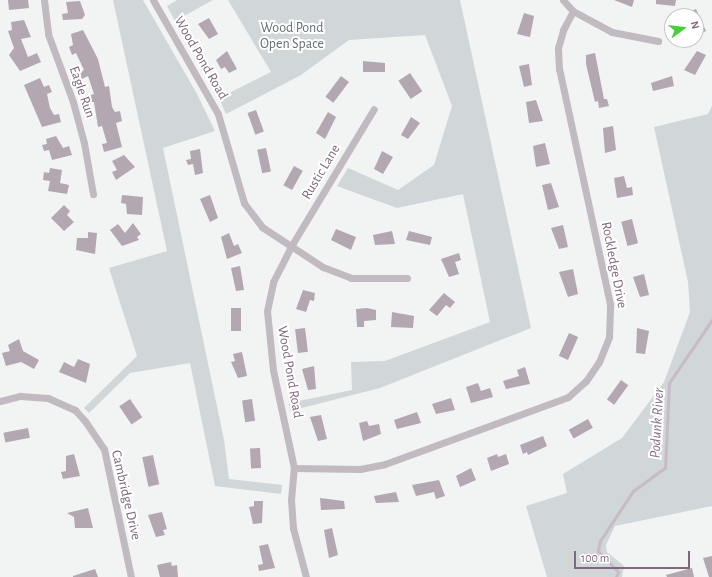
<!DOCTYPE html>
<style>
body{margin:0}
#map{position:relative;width:712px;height:577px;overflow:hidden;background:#f1f4f3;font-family:"Alegreya Sans",sans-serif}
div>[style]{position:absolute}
.green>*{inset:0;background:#d1d6d9}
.stream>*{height:2.5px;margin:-1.25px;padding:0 1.25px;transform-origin:1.25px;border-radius:1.25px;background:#c7bbc8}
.building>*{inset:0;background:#b3a7b2;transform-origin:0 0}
.street>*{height:7px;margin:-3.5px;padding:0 3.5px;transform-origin:3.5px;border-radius:3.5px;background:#c1bac0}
span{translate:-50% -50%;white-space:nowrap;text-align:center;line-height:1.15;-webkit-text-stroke:4px #fff;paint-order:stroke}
.park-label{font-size:14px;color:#656f77}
.street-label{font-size:14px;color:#7f677d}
.water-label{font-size:15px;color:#876d8a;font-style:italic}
.north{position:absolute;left:664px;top:8px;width:40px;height:40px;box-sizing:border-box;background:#fff;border:1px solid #ccc2cb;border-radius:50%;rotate:75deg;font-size:11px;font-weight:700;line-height:16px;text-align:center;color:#7f677d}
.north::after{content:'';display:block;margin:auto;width:14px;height:18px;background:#49cf37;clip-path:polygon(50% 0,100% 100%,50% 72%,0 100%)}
.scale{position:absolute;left:574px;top:551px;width:116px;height:18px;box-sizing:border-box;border:2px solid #7f677d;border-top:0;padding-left:5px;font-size:12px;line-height:14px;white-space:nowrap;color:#7f677d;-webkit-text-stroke:3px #fff;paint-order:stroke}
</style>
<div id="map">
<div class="green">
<i style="clip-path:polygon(113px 0,143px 0,197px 94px,215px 131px,163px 148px,224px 440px,229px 479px,282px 485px,281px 494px,215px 486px,190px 363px,130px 373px,89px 413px,84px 408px,137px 356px,109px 268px,167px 251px)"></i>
<i style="clip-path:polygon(177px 0,213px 0,175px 21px,167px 6px)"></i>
<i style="clip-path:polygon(228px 0,460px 0,531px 328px,380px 388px,290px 411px,289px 403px,352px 390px,351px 362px,385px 361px,490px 322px,463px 194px,397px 208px,337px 186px,348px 168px,398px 190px,434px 165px,452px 106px,425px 35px,349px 40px,301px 75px,226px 114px,219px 98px,271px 72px)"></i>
<i style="clip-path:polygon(712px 106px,712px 506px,615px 526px,606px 545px,607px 552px,624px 566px,622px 577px,547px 577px,526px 506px,567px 493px,563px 474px,622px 438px,664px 382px,690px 312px,688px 282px,654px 127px,708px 114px)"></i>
</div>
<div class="stream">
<i style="left:616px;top:577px;width:5px;rotate:-68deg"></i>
<i style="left:618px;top:572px;width:29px;rotate:-134deg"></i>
<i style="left:598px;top:551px;width:10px;rotate:-79deg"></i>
<i style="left:600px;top:541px;width:60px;rotate:-56.6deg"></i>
<i style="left:633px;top:491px;width:39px;rotate:-36deg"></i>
<i style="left:665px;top:468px;width:85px;rotate:-87.3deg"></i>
<i style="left:669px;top:383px;width:76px;rotate:-55.7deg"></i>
</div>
<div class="building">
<i style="clip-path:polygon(8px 0,28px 0,29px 8px,9px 10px)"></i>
<i style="clip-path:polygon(614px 0,634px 0,632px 7px)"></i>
<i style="clip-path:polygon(656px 0,676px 0,675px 6px,656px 4px)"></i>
<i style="clip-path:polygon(80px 1px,85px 15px,82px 19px,63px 20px,62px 14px,68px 13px,66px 2px)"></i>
<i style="clip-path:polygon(696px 9px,706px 31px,698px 35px,696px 16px,679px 16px)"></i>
<i style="clip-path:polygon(524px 13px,534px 16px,530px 37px,517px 34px)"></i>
<i style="clip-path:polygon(209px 18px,218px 34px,209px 39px,198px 24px)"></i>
<i style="clip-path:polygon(24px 20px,31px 37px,21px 39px,28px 57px,37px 53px,41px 62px,20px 71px,9px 55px,14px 48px,8px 31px,12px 30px,11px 22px)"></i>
<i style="clip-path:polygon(83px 30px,98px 59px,105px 87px,109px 86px,112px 107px,115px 112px,120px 111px,122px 121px,116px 123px,122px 147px,104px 152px,102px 144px,107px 143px,102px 126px,98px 127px,94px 102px,91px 102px,88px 96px,94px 94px,88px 76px,82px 79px,79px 72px,84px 70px,76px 53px,72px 55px,69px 47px,73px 45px,71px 34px)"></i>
<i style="clip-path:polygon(227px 51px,237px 69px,229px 73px,225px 67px,221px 69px,216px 60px)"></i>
<i style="clip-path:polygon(697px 51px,706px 55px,695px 75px,684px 70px)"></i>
<i style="clip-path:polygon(595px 53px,604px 99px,607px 99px,609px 106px,599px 108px,598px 101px,595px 102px,586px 64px,586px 55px)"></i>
<i style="clip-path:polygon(363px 61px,385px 63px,385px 72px,363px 72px)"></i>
<i style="clip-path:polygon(529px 64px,532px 85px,524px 87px,519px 66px)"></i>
<i style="left:410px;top:73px;width:22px;height:14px;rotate:56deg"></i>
<i style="left:341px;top:76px;width:10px;height:26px;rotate:37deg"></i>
<i style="clip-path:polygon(672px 76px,674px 86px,653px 91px,651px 83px)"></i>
<i style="clip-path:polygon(40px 78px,44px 87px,49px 85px,52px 92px,47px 94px,50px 108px,54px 115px,59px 114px,61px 122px,42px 127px,24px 85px)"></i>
<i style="clip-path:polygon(536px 100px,543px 121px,529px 123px,526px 102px)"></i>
<i style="left:256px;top:110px;width:23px;height:9px;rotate:70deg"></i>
<i style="clip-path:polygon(328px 112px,336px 117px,325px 139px,316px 133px)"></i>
<i style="clip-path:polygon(411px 117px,420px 123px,408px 139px,401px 135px)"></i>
<i style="clip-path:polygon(613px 126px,616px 150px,605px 153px,603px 128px)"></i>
<i style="clip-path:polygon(56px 136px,63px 148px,69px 146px,72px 155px,52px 160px,49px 150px,44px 151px,42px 145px,47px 144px,46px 139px)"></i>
<i style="clip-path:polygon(545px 143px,550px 164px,536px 167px,533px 146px)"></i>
<i style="left:266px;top:148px;width:24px;height:9px;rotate:78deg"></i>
<i style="clip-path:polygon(200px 149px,203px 173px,195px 175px,193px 164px,188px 165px,186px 160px,191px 159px,190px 151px)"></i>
<i style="clip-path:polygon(382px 151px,393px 157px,383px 174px,374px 169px)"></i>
<i style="clip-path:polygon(124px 155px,135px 167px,116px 180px,112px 172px,117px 170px,112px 161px)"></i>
<i style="left:294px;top:166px;width:10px;height:22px;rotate:29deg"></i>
<i style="clip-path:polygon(50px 168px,62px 170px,60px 183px,69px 185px,67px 194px,48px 191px,50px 181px,43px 180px,44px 172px,49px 173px)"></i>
<i style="clip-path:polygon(624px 176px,627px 188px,632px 187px,633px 195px,617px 198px,614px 178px)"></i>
<i style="clip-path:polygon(551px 183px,559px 207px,548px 210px,542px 185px)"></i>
<i style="clip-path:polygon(122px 195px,143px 197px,142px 215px,127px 214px,126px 204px,121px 203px)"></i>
<i style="clip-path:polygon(210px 195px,218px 218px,210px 222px,200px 199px)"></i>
<i style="clip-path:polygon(64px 205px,70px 211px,67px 215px,74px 222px,64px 231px,51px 218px)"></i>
<i style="left:632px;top:219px;width:25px;height:11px;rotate:76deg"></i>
<i style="clip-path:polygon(133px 223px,141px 234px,137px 237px,139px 240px,122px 246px,110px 230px,118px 224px,125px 233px)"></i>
<i style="clip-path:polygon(563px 225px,568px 247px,559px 249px,551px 228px)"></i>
<i style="clip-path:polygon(336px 229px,356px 237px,351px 250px,331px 240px)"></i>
<i style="clip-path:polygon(392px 231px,395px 244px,375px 245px,373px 235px)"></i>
<i style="clip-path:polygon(409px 231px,432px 237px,430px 245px,406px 240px)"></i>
<i style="clip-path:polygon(88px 232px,97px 233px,95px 254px,76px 250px,77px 238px,88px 238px)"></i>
<i style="clip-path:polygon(229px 233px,234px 246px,238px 244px,242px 253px,227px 259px,221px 237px)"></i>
<i style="clip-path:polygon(459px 253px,461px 260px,455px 262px,459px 274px,449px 277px,441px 259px)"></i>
<i style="clip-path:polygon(240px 266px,244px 290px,236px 291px,231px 268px)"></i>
<i style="clip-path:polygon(573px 269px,578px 294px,568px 297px,559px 272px)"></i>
<i style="clip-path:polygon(644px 274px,649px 295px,640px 297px,633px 277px)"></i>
<i style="clip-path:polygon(303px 290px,315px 293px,314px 301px,310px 300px,306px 312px,296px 309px)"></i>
<i style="clip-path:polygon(444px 293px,455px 302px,450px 308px,446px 305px,437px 316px,429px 310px)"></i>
<i style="left:231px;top:308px;width:10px;height:23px"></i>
<i style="clip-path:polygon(367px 308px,376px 310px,376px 320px,364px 321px,364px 327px,357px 327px,356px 309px)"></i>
<i style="clip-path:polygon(392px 312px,414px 316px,413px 328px,391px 327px)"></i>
<i style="left:305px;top:328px;width:24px;height:10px;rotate:83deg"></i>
<i style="clip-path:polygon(637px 328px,649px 331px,645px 354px,636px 353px)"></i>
<i style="left:569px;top:333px;width:10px;height:25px;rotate:24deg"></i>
<i style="clip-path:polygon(19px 339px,23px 351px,39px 360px,34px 369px,21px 362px,6px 366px,2px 353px,10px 351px,8px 345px)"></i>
<i style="clip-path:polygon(242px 352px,247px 376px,238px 378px,231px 362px,235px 361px,233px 354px)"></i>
<i style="clip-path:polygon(78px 359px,90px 364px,86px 383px,59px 372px,64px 362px,74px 367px)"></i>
<i style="clip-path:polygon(314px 366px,316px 389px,308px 390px,302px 369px)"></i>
<i style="clip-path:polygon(525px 367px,530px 384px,506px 389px,503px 381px,519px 376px,517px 370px)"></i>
<i style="left:621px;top:380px;width:9px;height:24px;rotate:36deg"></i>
<i style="clip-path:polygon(478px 383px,481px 391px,490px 388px,493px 397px,471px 403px,466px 387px)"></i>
<i style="clip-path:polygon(451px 398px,455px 410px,436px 414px,432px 404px)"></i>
<i style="left:130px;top:399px;width:22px;height:13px;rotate:56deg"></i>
<i style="left:252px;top:399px;width:22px;height:10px;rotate:82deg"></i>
<i style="clip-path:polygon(417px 412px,421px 423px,397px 429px,394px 420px)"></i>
<i style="clip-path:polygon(321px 415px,327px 439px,318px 441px,310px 417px)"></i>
<i style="left:588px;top:419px;width:10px;height:22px;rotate:61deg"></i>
<i style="clip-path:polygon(367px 421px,369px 426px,379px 424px,381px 434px,363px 441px,359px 423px)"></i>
<i style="left:28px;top:428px;width:10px;height:25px;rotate:79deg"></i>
<i style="clip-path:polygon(543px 436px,547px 446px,528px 455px,527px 452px,523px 454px,520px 445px)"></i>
<i style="left:260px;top:448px;width:20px;height:10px;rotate:87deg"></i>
<i style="clip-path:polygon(74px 454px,80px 476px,63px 479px,61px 472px,66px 471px,66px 456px)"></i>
<i style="clip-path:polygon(497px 454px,498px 457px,506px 454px,509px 464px,491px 471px,487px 458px)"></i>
<i style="left:153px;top:455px;width:30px;height:11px;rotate:78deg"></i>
<i style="clip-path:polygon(471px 468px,476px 480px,460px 487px,456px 476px)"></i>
<i style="clip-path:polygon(439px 480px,445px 496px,436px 499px,434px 492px,416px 496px,412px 485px)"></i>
<i style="clip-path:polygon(396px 492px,399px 502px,376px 503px,374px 496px)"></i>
<i style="clip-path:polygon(320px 498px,344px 501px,345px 509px,321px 510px)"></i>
<i style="clip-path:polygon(254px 501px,263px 501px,262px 523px,253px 524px,249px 507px,254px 506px)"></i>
<i style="clip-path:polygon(88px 508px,93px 528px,75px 528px,74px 517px,67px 513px)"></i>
<i style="clip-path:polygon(162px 512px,167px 529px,163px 530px,165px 535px,156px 537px,148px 515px)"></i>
<i style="clip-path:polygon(332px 528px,338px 555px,329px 558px,324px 530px)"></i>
<i style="clip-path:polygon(268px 544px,275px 568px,259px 571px,258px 565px,263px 564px,259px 546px)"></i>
<i style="clip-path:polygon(712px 556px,712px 577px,709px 577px,703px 558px)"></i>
<i style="clip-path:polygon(171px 562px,172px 566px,177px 565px,178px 577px,160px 577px,157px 565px)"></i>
<i style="clip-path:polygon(692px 568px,694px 577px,667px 577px,666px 575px)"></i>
<i style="clip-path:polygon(95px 569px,98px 577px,73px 577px,73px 576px)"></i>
</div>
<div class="street">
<i style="left:44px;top:0;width:34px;rotate:83deg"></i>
<i style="left:48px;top:34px;width:72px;rotate:69.8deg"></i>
<i style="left:73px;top:102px;width:42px;rotate:75deg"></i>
<i style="left:84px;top:143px;width:52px;rotate:80deg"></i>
<i style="left:153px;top:0;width:131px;rotate:60.3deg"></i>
<i style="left:218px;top:114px;width:93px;rotate:73.7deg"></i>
<i style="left:244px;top:203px;width:30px;rotate:53deg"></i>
<i style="left:262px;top:227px;width:73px;rotate:33.3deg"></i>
<i style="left:323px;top:267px;width:30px;rotate:21deg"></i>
<i style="left:351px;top:278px;width:56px"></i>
<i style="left:563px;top:0;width:15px;rotate:48deg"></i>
<i style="left:573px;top:11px;width:44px;rotate:28.3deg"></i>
<i style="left:612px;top:32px;width:47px;rotate:11.1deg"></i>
<i style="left:0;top:401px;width:21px;rotate:-14deg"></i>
<i style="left:20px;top:396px;width:28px;rotate:4deg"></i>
<i style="left:48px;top:398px;width:30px;rotate:24deg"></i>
<i style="left:75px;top:410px;width:15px;rotate:48deg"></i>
<i style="left:85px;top:421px;width:34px;rotate:56deg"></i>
<i style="left:104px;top:449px;width:131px;rotate:78.1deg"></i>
<i style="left:294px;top:468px;width:66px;rotate:0.9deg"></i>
<i style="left:360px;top:469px;width:25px;rotate:-11deg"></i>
<i style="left:385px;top:464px;width:195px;rotate:-20.1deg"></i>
<i style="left:568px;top:397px;width:24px;rotate:-42deg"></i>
<i style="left:586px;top:381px;width:23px;rotate:-56deg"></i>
<i style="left:599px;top:362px;width:27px;rotate:-68deg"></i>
<i style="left:609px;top:337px;width:33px;rotate:-88deg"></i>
<i style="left:610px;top:304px;width:240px;rotate:-102.2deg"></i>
<i style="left:559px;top:69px;width:21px;rotate:-93deg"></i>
<i style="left:558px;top:48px;width:19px;rotate:-74deg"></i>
<i style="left:563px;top:30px;width:21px;rotate:-62deg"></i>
<i style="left:306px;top:577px;width:51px;rotate:-104.9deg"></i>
<i style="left:293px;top:528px;width:28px;rotate:-94deg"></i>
<i style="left:291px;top:500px;width:32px;rotate:-85deg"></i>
<i style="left:294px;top:468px;width:100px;rotate:-102.1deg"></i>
<i style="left:273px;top:370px;width:59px;rotate:-95.8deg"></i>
<i style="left:267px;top:311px;width:30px;rotate:-78deg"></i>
<i style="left:273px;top:282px;width:38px;rotate:-63deg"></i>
<i style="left:290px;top:248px;width:162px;rotate:-58.9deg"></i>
</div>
<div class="park-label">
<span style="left:292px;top:36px">Wood Pond<br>Open Space</span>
</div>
<div class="street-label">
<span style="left:201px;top:58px;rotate:60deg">Wood Pond Road</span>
<span style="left:82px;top:92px;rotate:71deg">Eagle Run</span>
<span style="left:321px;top:172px;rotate:-59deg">Rustic Lane</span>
<span style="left:614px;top:265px;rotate:79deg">Rockledge Drive</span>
<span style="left:290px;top:372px;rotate:80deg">Wood Pond Road</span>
<span style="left:126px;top:495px;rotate:77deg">Cambridge Drive</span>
</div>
<div class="water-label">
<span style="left:657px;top:423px;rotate:-87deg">Podunk River</span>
</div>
<div class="north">N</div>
<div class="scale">100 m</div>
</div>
